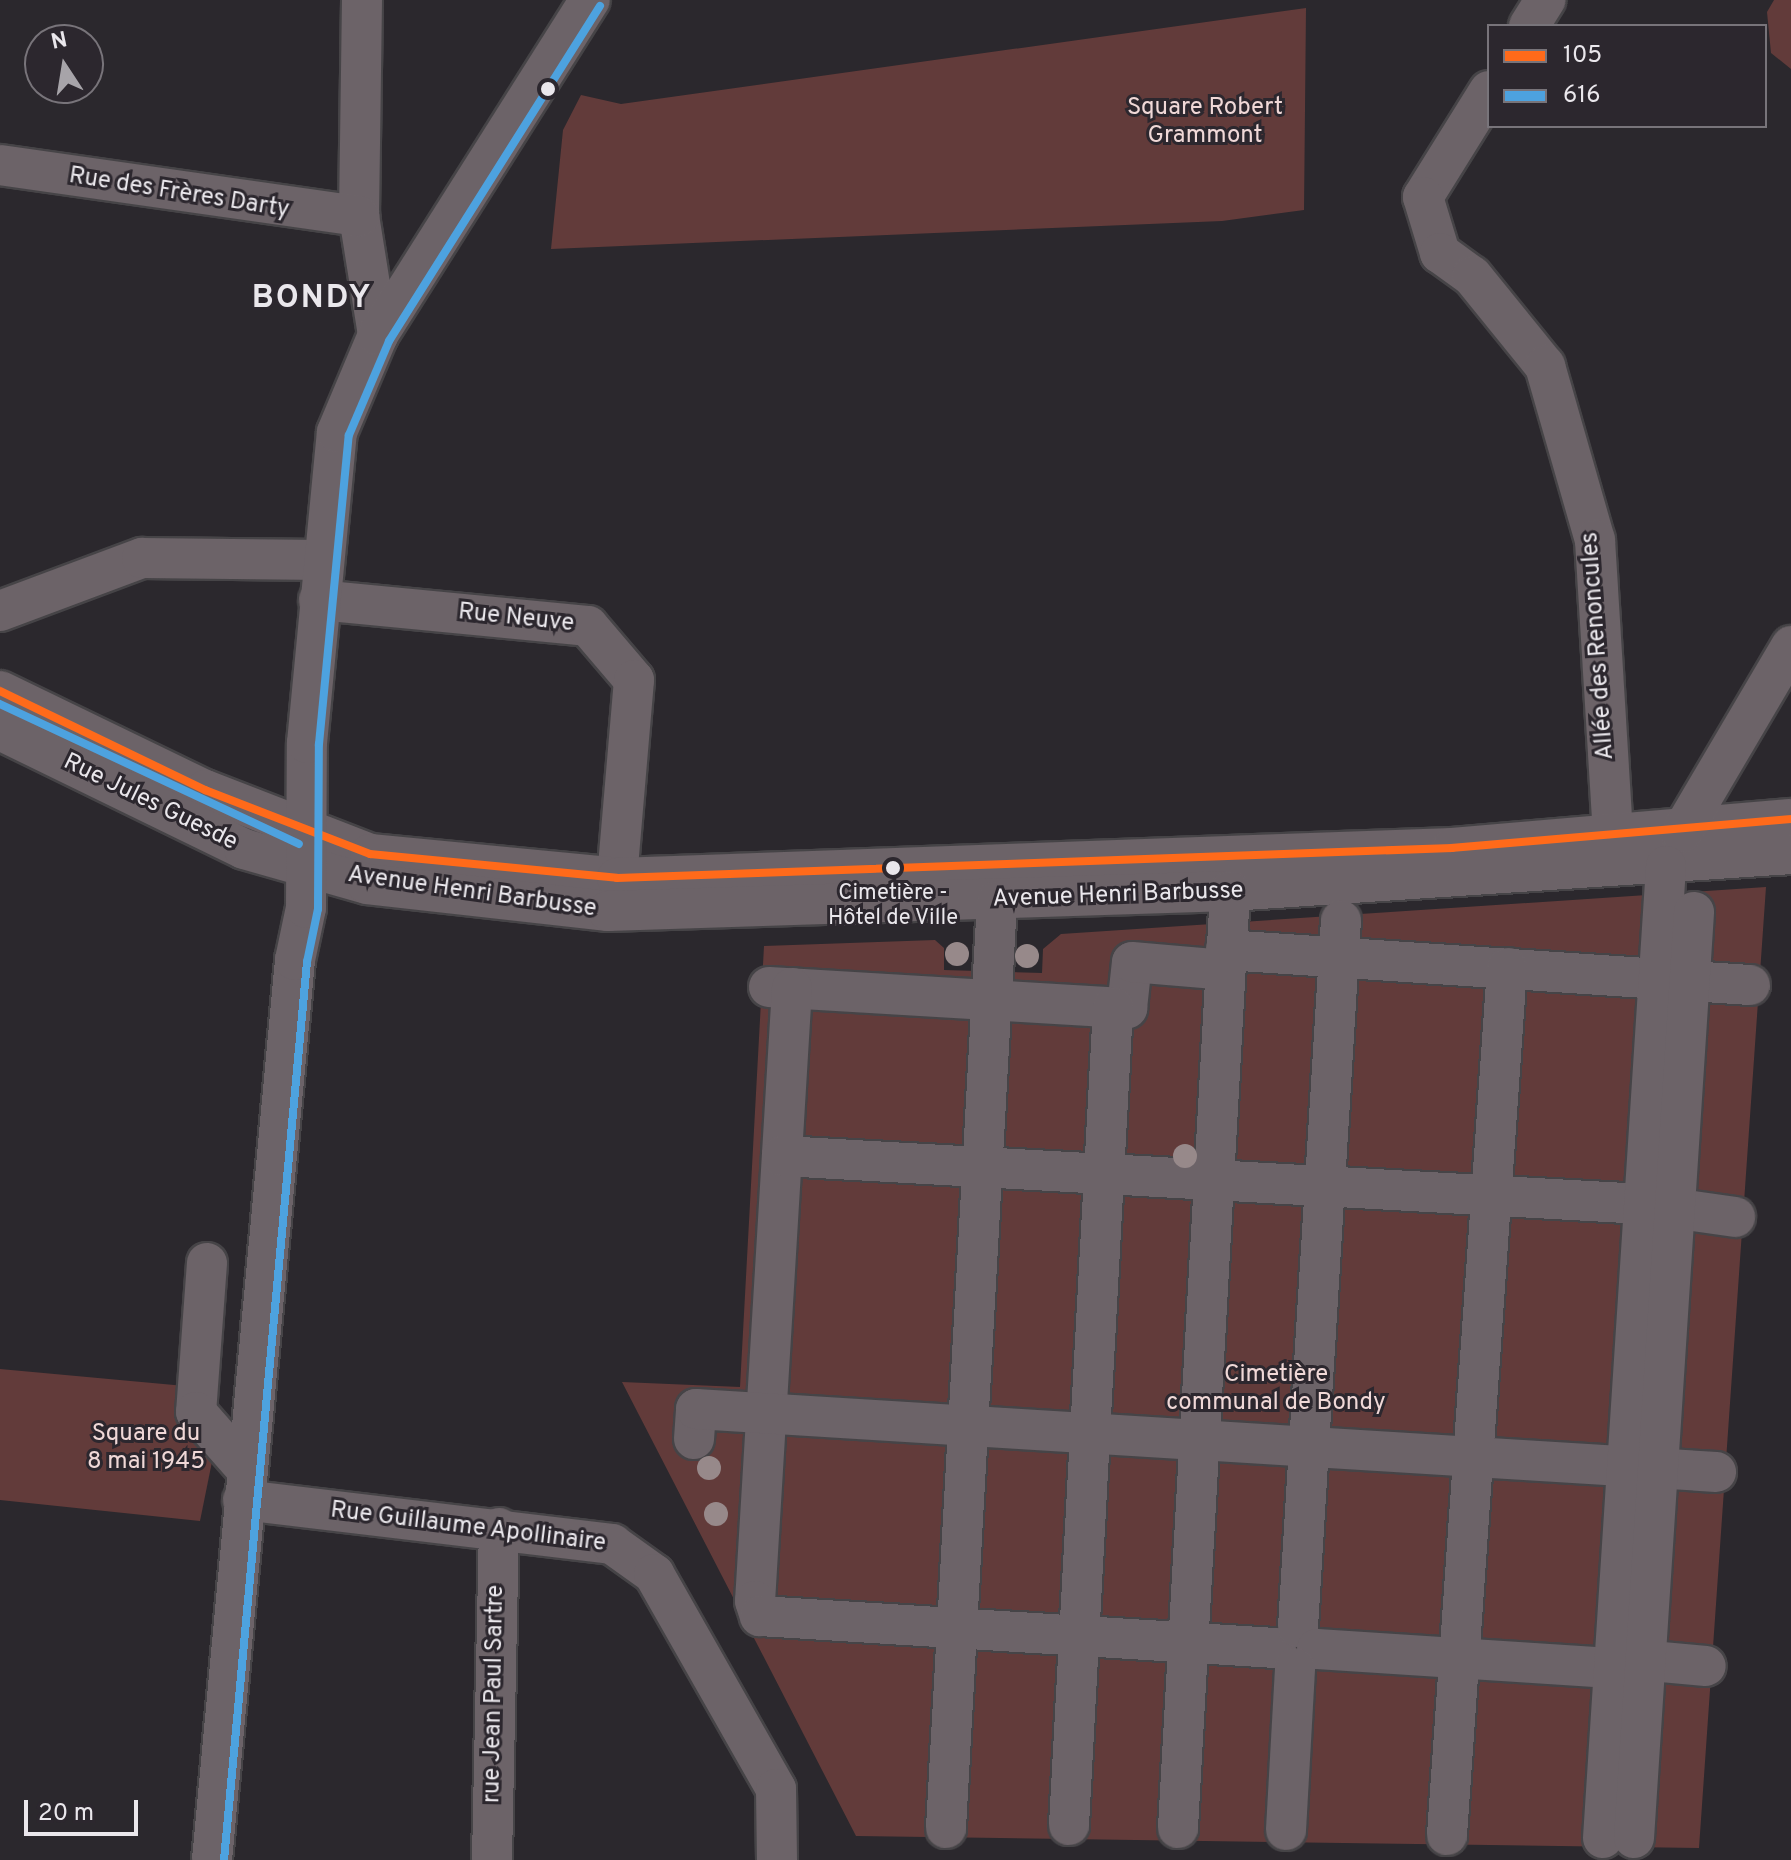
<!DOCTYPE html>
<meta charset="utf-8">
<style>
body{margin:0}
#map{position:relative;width:1791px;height:1860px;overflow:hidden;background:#2b282d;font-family:Overpass,sans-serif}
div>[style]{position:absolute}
.green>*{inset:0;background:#623b3a}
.roads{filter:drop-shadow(2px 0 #464447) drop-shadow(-2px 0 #464447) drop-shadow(0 2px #464447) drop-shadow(0 -2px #464447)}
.minor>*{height:40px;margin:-20px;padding:0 20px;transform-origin:20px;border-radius:20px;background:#6c6368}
.bus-1>*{height:8px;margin:-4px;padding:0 4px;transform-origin:4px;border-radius:4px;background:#ff6a1a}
.bus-2>*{height:8px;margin:-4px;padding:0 4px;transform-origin:4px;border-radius:4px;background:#4da2df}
.trees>*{width:24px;height:24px;margin:-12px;border-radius:50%;background:#97898a}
.dots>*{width:22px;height:22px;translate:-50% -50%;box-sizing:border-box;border:4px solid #2c272e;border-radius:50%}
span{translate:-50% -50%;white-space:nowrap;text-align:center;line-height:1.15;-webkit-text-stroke:6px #2c272e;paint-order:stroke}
.bus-label{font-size:22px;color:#eae7ec}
.park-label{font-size:24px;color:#f0d8d7}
.street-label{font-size:24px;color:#eae7ec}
.district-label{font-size:32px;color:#eae7ec;font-weight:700;letter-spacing:2px}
.legend{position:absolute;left:1487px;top:24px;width:280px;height:104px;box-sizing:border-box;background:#2c272e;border:2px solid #78747a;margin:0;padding:10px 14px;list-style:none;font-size:24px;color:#eae7ec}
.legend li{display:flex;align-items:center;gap:16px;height:40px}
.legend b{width:40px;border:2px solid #78747a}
.north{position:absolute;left:24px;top:24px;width:80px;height:80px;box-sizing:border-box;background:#2c272e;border:2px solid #78747a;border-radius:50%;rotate:348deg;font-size:22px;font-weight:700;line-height:32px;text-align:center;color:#eae7ec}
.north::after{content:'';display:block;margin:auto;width:28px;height:36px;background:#a7a4a9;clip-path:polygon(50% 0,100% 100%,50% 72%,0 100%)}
.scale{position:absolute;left:24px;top:1800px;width:114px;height:36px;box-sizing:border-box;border:4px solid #eae7ec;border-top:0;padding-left:10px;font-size:24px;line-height:28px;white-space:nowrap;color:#eae7ec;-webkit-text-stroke:6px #2c272e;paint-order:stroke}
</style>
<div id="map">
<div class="green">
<i style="clip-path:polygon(1774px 0,1791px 0,1791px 69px,1771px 53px,1767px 12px)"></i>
<i style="clip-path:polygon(1306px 8px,1304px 210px,1222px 221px,551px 249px,563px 130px,581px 95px,621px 104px)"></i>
<i style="clip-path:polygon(1766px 887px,1699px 1848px,856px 1836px,622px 1382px,740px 1387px,764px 946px,935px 940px,944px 948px,944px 970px,1042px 973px,1043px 949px,1061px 934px)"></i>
<i style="clip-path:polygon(0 1369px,185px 1386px,217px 1437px,200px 1521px,0 1500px)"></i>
</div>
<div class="roads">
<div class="minor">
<i style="left:362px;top:0;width:216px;rotate:90.8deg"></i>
<i style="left:359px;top:216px;width:121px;rotate:80.9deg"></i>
<i style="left:1529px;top:26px;width:31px;rotate:-58deg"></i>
<i style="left:1489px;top:91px;width:125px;rotate:121.9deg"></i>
<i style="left:1423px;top:197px;width:59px;rotate:73.1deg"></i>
<i style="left:1440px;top:253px;width:39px;rotate:36deg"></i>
<i style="left:1472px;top:276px;width:116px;rotate:51deg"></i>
<i style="left:1545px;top:366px;width:181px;rotate:74deg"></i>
<i style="left:1595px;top:540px;width:298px;rotate:86.5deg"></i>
<i style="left:0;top:165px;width:363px;rotate:8.1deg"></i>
<i style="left:319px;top:600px;width:270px;rotate:5.5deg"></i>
<i style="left:588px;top:626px;width:71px;rotate:49.6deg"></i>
<i style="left:634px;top:680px;width:199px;rotate:94.9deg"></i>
<i style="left:0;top:611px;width:152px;rotate:-20.5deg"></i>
<i style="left:142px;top:558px;width:180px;rotate:0.6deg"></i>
<i style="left:0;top:691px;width:228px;rotate:25.8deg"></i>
<i style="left:205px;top:790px;width:177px;rotate:21.2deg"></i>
<i style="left:370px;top:854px;width:248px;rotate:5.5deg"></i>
<i style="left:617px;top:878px;width:836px;rotate:-2.06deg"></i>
<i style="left:1452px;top:848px;width:340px;rotate:-4.9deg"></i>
<i style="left:0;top:730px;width:271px;rotate:26deg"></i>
<i style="left:244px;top:849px;width:128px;rotate:15.9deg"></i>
<i style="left:367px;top:884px;width:243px;rotate:6.4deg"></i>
<i style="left:608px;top:911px;width:622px;rotate:-1.84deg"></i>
<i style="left:1230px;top:891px;width:562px;rotate:-3.77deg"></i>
<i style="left:1681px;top:833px;width:217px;rotate:-59.5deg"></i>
<i style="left:1226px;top:950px;width:525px;rotate:3.82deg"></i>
<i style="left:769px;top:987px;width:359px;rotate:3.4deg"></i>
<i style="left:1127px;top:1008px;width:46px;rotate:-83.8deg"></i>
<i style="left:1132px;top:962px;width:93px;rotate:4.9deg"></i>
<i style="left:792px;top:988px;width:614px;rotate:93.45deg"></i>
<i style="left:755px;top:1601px;width:16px;rotate:72deg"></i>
<i style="left:760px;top:1616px;width:517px;rotate:3.55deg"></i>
<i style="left:782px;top:1156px;width:863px;rotate:3.19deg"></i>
<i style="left:1644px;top:1204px;width:92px;rotate:8.1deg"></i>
<i style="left:207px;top:1263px;width:149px;rotate:94.2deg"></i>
<i style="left:196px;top:1412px;width:77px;rotate:48.7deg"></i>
<i style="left:694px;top:1439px;width:30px;rotate:-86deg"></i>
<i style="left:696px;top:1409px;width:1022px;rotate:3.53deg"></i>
<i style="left:243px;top:1500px;width:372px;rotate:6.8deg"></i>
<i style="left:612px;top:1544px;width:52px;rotate:35.5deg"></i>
<i style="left:654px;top:1574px;width:247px;rotate:60.4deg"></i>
<i style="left:776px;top:1789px;width:71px;rotate:89.2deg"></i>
<i style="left:1298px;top:1627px;width:708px;rotate:-86.52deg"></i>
<i style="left:1317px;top:1649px;width:298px;rotate:3.7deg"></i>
<i style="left:1618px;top:1658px;width:88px;rotate:5.2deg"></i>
<i style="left:1069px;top:1825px;width:819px;rotate:-86.92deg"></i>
<i style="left:946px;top:1828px;width:928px;rotate:-86.85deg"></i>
<i style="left:1178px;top:1828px;width:938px;rotate:-86.82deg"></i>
<i style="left:1286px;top:1830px;width:162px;rotate:-86.8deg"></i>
<i style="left:1447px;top:1835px;width:869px;rotate:-86.04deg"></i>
<i style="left:1603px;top:1838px;width:974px;rotate:-86.29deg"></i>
<i style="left:1634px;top:1838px;width:928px;rotate:-86.29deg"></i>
<i style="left:212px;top:1860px;width:904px;rotate:-84.73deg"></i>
<i style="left:295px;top:960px;width:53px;rotate:-78.1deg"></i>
<i style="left:306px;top:908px;width:165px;rotate:-89.7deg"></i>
<i style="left:307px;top:743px;width:312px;rotate:-84.5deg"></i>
<i style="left:337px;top:432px;width:105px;rotate:-67.1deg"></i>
<i style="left:378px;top:335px;width:396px;rotate:-57.7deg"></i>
<i style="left:492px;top:1860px;width:332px;rotate:-88.8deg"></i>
</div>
</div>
<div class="bus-1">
<i style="left:0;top:691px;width:228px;rotate:25.8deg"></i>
<i style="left:205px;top:790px;width:177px;rotate:21.2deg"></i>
<i style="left:370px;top:854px;width:248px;rotate:5.5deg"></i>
<i style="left:617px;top:878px;width:836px;rotate:-2.06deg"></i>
<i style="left:1452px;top:848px;width:340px;rotate:-4.9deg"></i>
</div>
<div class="bus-2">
<i style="left:0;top:704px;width:330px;rotate:25.1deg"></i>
<i style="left:224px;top:1860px;width:902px;rotate:-84.72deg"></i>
<i style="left:307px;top:962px;width:54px;rotate:-78.3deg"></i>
<i style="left:318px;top:909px;width:165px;rotate:-89.7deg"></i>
<i style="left:319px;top:744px;width:310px;rotate:-84.5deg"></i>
<i style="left:349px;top:435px;width:102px;rotate:-66.9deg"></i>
<i style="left:389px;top:341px;width:396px;rotate:-57.8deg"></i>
</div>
<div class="trees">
<i style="left:957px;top:954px"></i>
<i style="left:1027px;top:956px"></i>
<i style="left:1185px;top:1156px"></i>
<i style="left:709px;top:1468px"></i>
<i style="left:716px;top:1514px"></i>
</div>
<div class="dots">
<i style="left:548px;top:89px;background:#eae7ec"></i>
<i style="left:893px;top:868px;background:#eae7ec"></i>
</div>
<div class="bus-label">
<span style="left:893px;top:906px">Cimetière -<br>Hôtel de Ville</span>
</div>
<div class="park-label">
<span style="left:1205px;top:123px">Square Robert<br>Grammont</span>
<span style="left:1276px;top:1390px">Cimetière<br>communal de Bondy</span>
<span style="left:146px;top:1449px">Square du<br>8 mai 1945</span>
</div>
<div class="street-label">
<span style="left:179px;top:194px;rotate:9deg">Rue des Frères Darty</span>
<span style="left:516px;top:619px;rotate:6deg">Rue Neuve</span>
<span style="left:1599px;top:646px;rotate:-94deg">Allée des Renoncules</span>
<span style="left:150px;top:803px;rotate:26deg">Rue Jules Guesde</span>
<span style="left:472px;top:893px;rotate:8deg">Avenue Henri Barbusse</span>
<span style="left:1118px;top:896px;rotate:-2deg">Avenue Henri Barbusse</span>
<span style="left:468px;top:1528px;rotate:7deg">Rue Guillaume Apollinaire</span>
<span style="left:495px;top:1694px;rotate:-89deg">rue Jean Paul Sartre</span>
</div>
<div class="district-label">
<span style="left:312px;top:299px">BONDY</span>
</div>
<ul class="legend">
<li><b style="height:10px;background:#ff6a1a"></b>105</li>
<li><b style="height:10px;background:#4da2df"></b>616</li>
</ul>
<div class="north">N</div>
<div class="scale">20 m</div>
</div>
